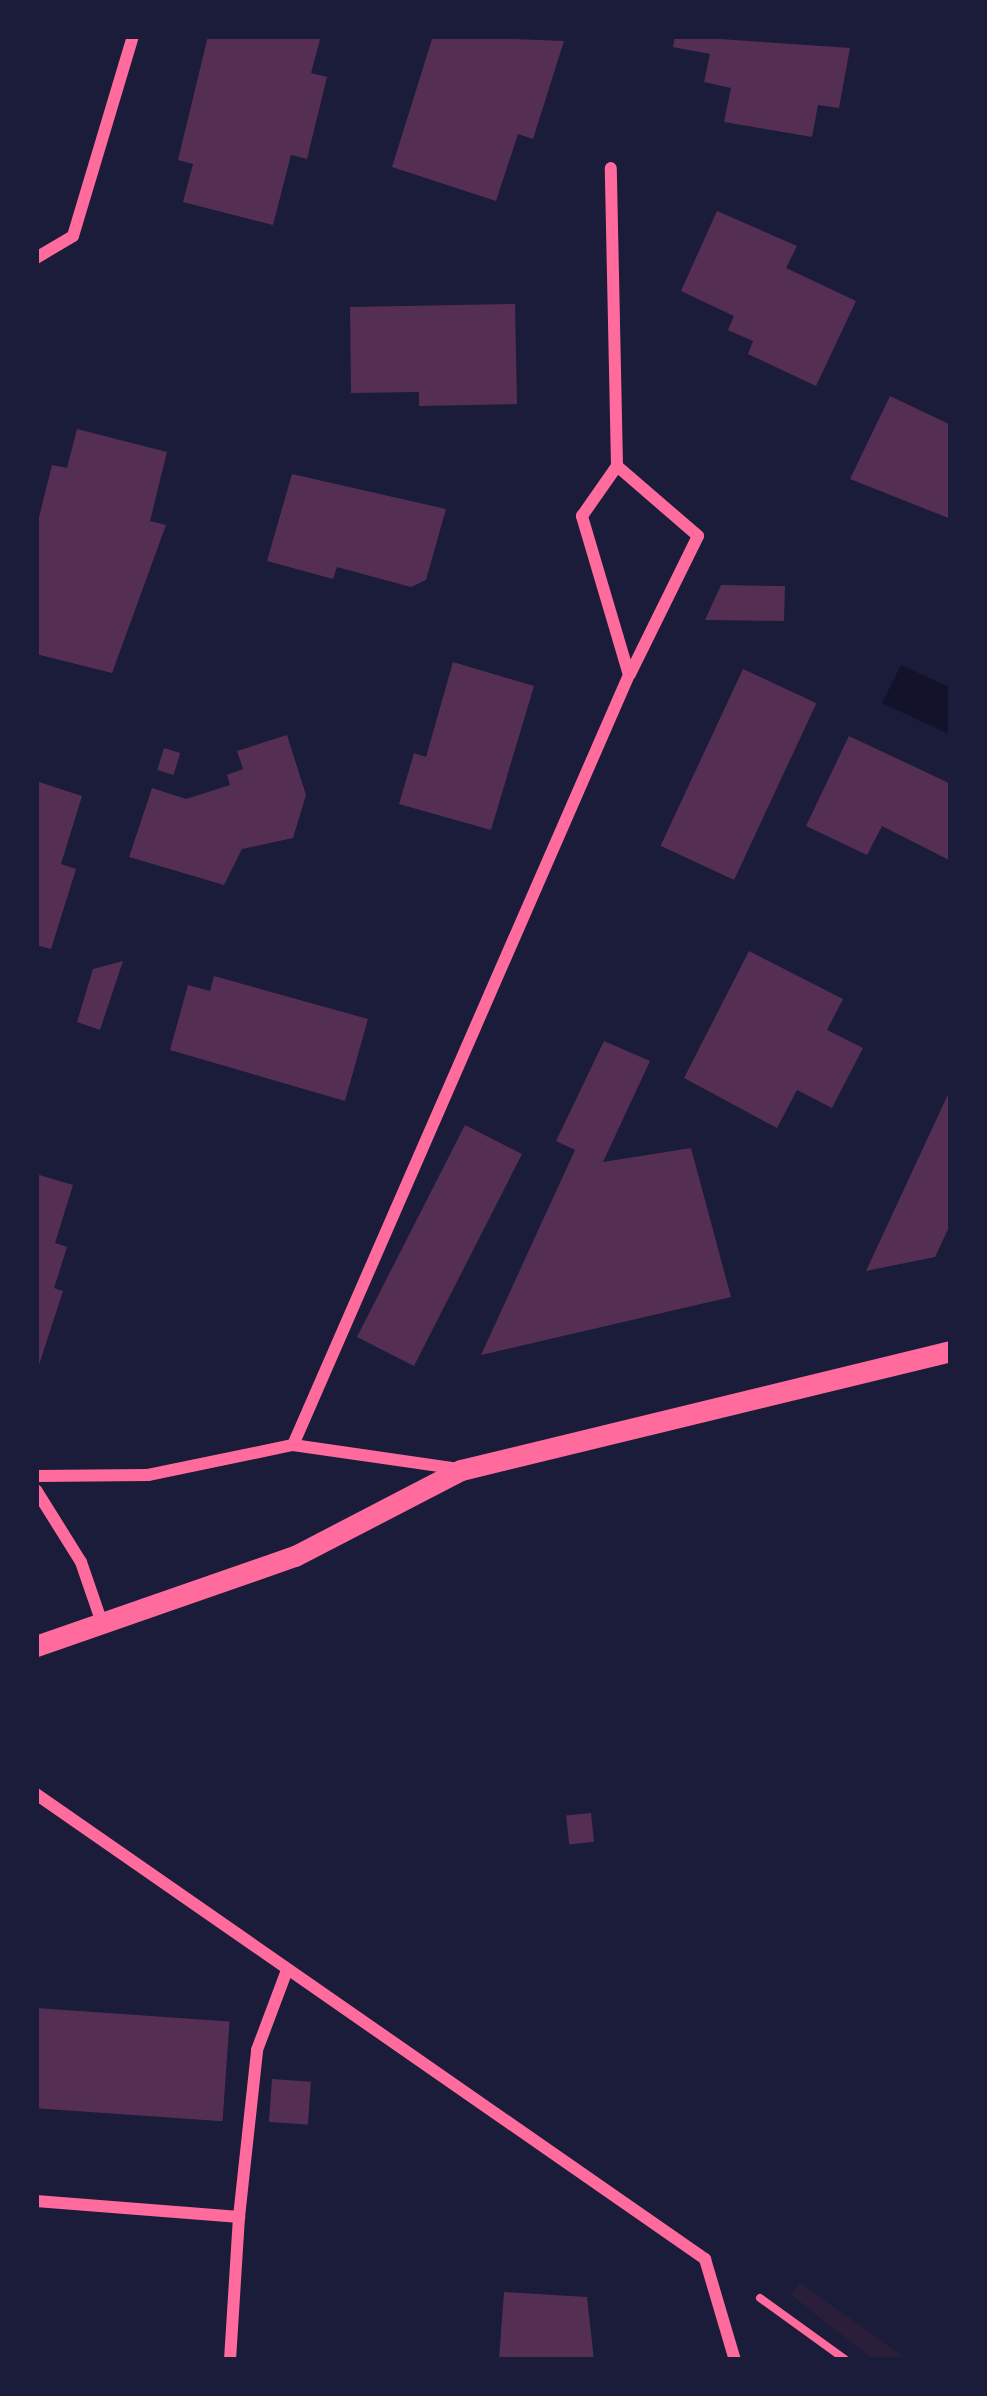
<!DOCTYPE html>
<style>
body{margin:0}
#map{position:relative;width:987px;height:2396px;overflow:hidden;background:#1b1b3a;font-family:"DejaVu Sans",sans-serif}
div>[style]{position:absolute}
.green>*{inset:0;background:#2a1e3b}
.water>*{inset:0;background:#12122b}
.building>*{inset:0;background:#542f53;transform-origin:0 0}
.path>*{height:8px;margin:-4px;padding:0 4px;transform-origin:4px;border-radius:4px;background:#ff6b9d}
.minor>*{height:12px;margin:-6px;padding:0 6px;transform-origin:6px;border-radius:6px;background:#ff6b9d}
.tertiary>*{height:21px;margin:-10.5px;padding:0 10.5px;transform-origin:10.5px;border-radius:10.5px;background:#ff6b9d}
span{translate:-50% -50%;white-space:nowrap;text-align:center;line-height:1.15;-webkit-text-stroke:9px #1b1b3a;paint-order:stroke}
.frame{position:absolute;inset:0;border:39px solid #1b1b3a;pointer-events:none}
</style>
<div id="map">
<div class="green">
<i style="clip-path:polygon(800px 2283px,908px 2360px,874px 2360px,791px 2295px)"></i>
</div>
<div class="water">
<i style="clip-path:polygon(901px 665px,951px 688px,951px 735px,882px 703px)"></i>
</div>
<div class="building">
<i style="clip-path:polygon(208px 36px,321px 36px,311px 73px,327px 77px,307px 159px,291px 155px,273px 225px,183px 202px,193px 164px,178px 160px)"></i>
<i style="clip-path:polygon(433px 36px,564px 41px,533px 139px,518px 134px,496px 201px,392px 167px)"></i>
<i style="clip-path:polygon(675px 36px,850px 48px,839px 108px,818px 105px,812px 137px,724px 122px,731px 88px,704px 82px,710px 54px,673px 47px)"></i>
<i style="clip-path:polygon(717px 211px,797px 246px,786px 268px,856px 301px,816px 386px,748px 354px,753px 341px,728px 330px,734px 316px,681px 291px)"></i>
<i style="clip-path:polygon(515px 304px,517px 404px,419px 406px,419px 392px,351px 393px,350px 307px)"></i>
<i style="clip-path:polygon(890px 396px,951px 425px,951px 519px,850px 479px)"></i>
<i style="clip-path:polygon(77px 429px,167px 452px,150px 521px,166px 525px,112px 673px,36px 654px,36px 529px,52px 465px,67px 468px)"></i>
<i style="clip-path:polygon(292px 474px,446px 509px,426px 580px,411px 587px,337px 567px,333px 579px,267px 561px)"></i>
<i style="clip-path:polygon(721px 585px,785px 586px,784px 621px,705px 620px)"></i>
<i style="clip-path:polygon(453px 662px,534px 686px,491px 830px,399px 804px,414px 753px,426px 757px)"></i>
<i style="left:743px;top:669px;width:81px;height:195px;rotate:25deg"></i>
<i style="clip-path:polygon(287px 735px,306px 795px,293px 838px,242px 849px,224px 885px,129px 857px,152px 788px,186px 799px,230px 785px,227px 775px,243px 769px,237px 751px)"></i>
<i style="clip-path:polygon(849px 736px,951px 784px,951px 861px,882px 826px,867px 855px,806px 826px)"></i>
<i style="left:164px;top:748px;width:17px;height:23px;rotate:17deg"></i>
<i style="clip-path:polygon(36px 781px,82px 796px,61px 864px,76px 869px,51px 949px,36px 945px)"></i>
<i style="clip-path:polygon(749px 951px,843px 999px,827px 1030px,863px 1048px,832px 1108px,797px 1090px,777px 1128px,684px 1078px)"></i>
<i style="clip-path:polygon(123px 961px,100px 1030px,77px 1022px,93px 969px)"></i>
<i style="clip-path:polygon(214px 976px,368px 1019px,345px 1101px,170px 1050px,188px 985px,210px 991px)"></i>
<i style="clip-path:polygon(604px 1041px,650px 1061px,603px 1162px,691px 1148px,731px 1297px,481px 1355px,575px 1150px,556px 1141px)"></i>
<i style="clip-path:polygon(951px 1088px,951px 1223px,935px 1257px,866px 1271px)"></i>
<i style="left:465px;top:1125px;width:64px;height:238px;rotate:27deg"></i>
<i style="clip-path:polygon(36px 1174px,73px 1185px,55px 1243px,67px 1247px,54px 1288px,63px 1291px,37px 1371px)"></i>
<i style="left:591px;top:1813px;width:29px;height:25px;rotate:84deg"></i>
<i style="left:36px;top:2008px;width:194px;height:100px;rotate:4deg"></i>
<i style="left:272px;top:2079px;width:39px;height:43px;rotate:4deg"></i>
<i style="clip-path:polygon(504px 2292px,587px 2297px,594px 2360px,499px 2360px)"></i>
</div>
<div class="path">
<i style="left:760px;top:2298px;width:106px;rotate:35.8deg"></i>
</div>
<div class="minor">
<i style="left:36px;top:258px;width:43px;rotate:-30.7deg"></i>
<i style="left:73px;top:236px;width:209px;rotate:-73.3deg"></i>
<i style="left:617px;top:466px;width:107px;rotate:40.8deg"></i>
<i style="left:698px;top:536px;width:154px;rotate:116.2deg"></i>
<i style="left:293px;top:1445px;width:840px;rotate:-66.43deg"></i>
<i style="left:629px;top:675px;width:166px;rotate:-106.5deg"></i>
<i style="left:582px;top:516px;width:61px;rotate:-55deg"></i>
<i style="left:617px;top:466px;width:298px;rotate:-91.2deg"></i>
<i style="left:36px;top:1476px;width:112px;rotate:-0.5deg"></i>
<i style="left:148px;top:1475px;width:148px;rotate:-11.7deg"></i>
<i style="left:293px;top:1445px;width:169px;rotate:8.2deg"></i>
<i style="left:36px;top:1490px;width:85px;rotate:58deg"></i>
<i style="left:81px;top:1562px;width:65px;rotate:71deg"></i>
<i style="left:36px;top:1794px;width:815px;rotate:34.8deg"></i>
<i style="left:705px;top:2259px;width:105px;rotate:73.5deg"></i>
<i style="left:36px;top:2201px;width:204px;rotate:4.5deg"></i>
<i style="left:239px;top:2217px;width:168px;rotate:-83.8deg"></i>
<i style="left:257px;top:2050px;width:85px;rotate:-69.4deg"></i>
<i style="left:230px;top:2360px;width:143px;rotate:-86.4deg"></i>
</div>
<div class="tertiary">
<i style="left:36px;top:1646px;width:274px;rotate:-19.2deg"></i>
<i style="left:295px;top:1556px;width:187px;rotate:-27.4deg"></i>
<i style="left:461px;top:1470px;width:504px;rotate:-13.65deg"></i>
</div>
<div class="frame"></div>
</div>
